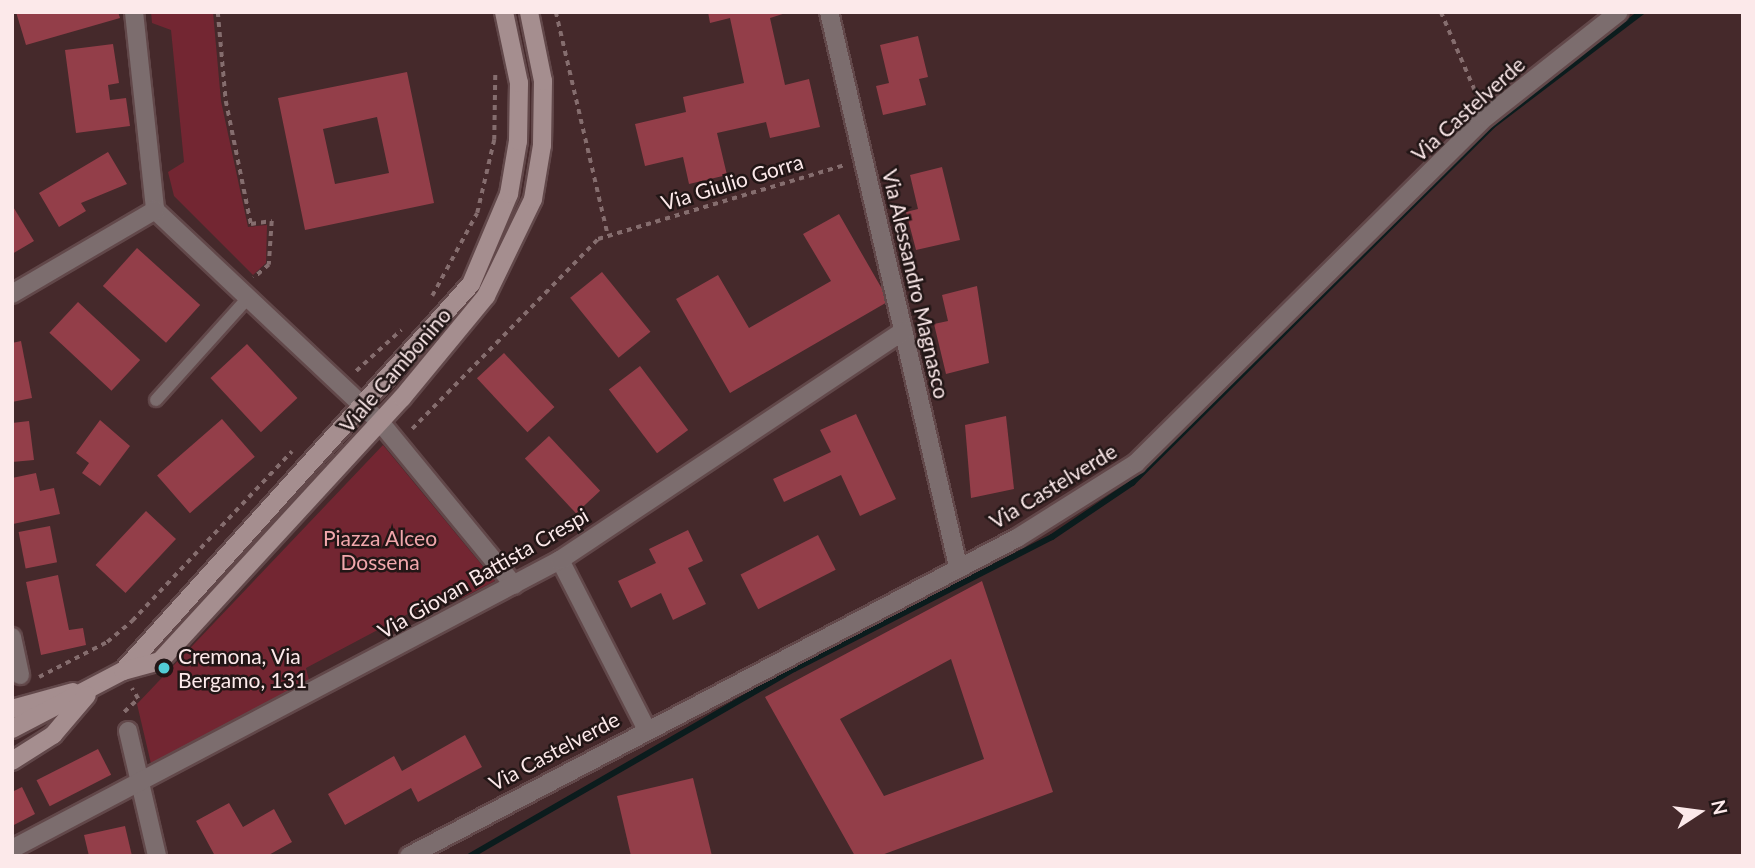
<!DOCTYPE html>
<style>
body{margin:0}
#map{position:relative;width:1755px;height:868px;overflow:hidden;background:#45292b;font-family:Lato,sans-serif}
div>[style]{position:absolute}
.green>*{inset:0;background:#732632}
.stream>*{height:6px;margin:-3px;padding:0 3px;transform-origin:3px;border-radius:3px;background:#0b1c1d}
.building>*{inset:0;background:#933e49;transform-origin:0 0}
.path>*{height:3.5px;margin-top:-1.75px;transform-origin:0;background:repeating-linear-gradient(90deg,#856d6e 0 5px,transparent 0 10px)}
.roads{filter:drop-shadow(2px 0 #62484a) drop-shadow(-2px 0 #62484a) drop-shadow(0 2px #62484a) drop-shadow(0 -2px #62484a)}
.lane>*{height:12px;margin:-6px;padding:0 6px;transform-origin:6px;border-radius:6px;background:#7c6d6e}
.street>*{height:18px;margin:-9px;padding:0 9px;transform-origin:9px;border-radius:9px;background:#7c6d6e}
.secondary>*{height:18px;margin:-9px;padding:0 9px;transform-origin:9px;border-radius:9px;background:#a58e8f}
.dots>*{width:19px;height:19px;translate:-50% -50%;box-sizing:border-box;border:4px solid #221616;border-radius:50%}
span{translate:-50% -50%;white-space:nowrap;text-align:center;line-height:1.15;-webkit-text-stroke:5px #221616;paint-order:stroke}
.street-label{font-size:21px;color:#fce9ea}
.park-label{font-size:21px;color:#f1a7ac}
.poi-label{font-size:21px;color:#fce9ea}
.left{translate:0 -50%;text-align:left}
.frame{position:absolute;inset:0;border:14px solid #fce9ea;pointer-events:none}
.north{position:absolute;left:1664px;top:777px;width:70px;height:70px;-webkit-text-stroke:5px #221616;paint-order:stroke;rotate:77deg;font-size:19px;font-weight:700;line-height:28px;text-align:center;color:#fce9ea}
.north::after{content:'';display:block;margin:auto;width:24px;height:32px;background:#fce9ea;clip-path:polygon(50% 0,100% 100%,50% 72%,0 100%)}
</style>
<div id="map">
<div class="green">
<i style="clip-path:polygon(151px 12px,213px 12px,221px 101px,248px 227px,267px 225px,266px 263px,253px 275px,174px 196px,168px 172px,184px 162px,171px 30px,152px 23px)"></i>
<i style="clip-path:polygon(383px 445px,495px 581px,460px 599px,453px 590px,306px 668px,309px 680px,152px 768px,137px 704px)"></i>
</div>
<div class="stream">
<i style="left:470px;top:856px;width:374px;rotate:-30deg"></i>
<i style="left:794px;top:669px;width:290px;rotate:-27.1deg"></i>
<i style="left:1052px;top:537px;width:97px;rotate:-34deg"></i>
<i style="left:1132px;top:483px;width:508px;rotate:-44.76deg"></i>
<i style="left:1493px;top:125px;width:187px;rotate:-37.2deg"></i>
</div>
<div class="building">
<i style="clip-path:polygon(16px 12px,118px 12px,120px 18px,26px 45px)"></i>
<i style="clip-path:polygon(708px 12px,789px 12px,770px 18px,785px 85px,809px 79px,820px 127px,770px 138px,766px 122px,717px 133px,727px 175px,689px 184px,683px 157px,645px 166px,635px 124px,686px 112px,683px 97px,744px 83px,730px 18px,710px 23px)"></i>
<i style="clip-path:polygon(918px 36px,928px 77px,919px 79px,926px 105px,883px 115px,876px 86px,889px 83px,880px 45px)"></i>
<i style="clip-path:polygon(113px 44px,119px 83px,108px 85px,110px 100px,126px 98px,130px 126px,76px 133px,65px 50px)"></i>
<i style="clip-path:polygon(evenodd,407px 72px,434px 203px,305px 230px,278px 98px,407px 72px,377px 117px,389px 173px,335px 184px,323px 129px,377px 117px)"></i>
<i style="clip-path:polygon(108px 152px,127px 184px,81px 203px,86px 211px,59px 227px,39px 193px)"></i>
<i style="clip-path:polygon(942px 167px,960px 240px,916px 250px,906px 212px,918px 209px,910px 175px)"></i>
<i style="clip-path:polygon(12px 205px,34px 241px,12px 254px)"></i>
<i style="clip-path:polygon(839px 214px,889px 301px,730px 393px,676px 299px,718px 275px,749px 328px,831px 281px,803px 234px)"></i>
<i style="left:137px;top:248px;width:85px;height:51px;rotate:42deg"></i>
<i style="left:602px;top:272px;width:77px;height:41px;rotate:51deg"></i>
<i style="clip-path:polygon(977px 286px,989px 363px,946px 374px,934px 324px,948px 321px,942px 295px)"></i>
<i style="left:78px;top:302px;width:85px;height:42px;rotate:43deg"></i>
<i style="clip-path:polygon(21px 341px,32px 398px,12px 402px,12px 343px)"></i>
<i style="left:247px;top:344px;width:74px;height:50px;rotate:47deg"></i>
<i style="left:504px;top:353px;width:74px;height:37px;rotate:47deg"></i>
<i style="left:640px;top:366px;width:80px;height:39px;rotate:53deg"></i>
<i style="clip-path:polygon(856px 414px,896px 499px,860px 516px,841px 475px,784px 502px,773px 479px,831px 452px,820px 430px)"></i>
<i style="clip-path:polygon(1006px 416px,1014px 489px,971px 498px,965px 425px)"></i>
<i style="left:222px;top:419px;width:50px;height:86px;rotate:49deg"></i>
<i style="clip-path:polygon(100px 420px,130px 446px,100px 486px,82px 473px,89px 463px,76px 453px)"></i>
<i style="clip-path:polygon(29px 421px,34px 460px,12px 462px,12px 423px)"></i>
<i style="left:549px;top:436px;width:75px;height:33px;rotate:47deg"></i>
<i style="clip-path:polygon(36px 473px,40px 491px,54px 488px,60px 514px,13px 524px,12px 478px)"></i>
<i style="left:146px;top:511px;width:41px;height:74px;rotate:43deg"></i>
<i style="left:50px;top:526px;width:37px;height:32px;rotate:79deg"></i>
<i style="clip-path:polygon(688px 530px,703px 561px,688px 568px,706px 604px,673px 620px,661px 593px,631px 608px,618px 581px,656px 563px,649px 549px)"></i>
<i style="left:818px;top:535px;width:39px;height:87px;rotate:63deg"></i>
<i style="clip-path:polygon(58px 575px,69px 630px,83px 628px,86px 645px,41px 655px,26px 582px)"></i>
<i style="clip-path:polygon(evenodd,982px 581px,1053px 792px,879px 856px,855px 856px,765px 697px,982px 581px,951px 659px,984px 759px,884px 796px,840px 719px,951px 659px)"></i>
<i style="clip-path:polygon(465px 735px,482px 767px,418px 802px,411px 788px,345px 825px,328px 794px,394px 756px,402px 771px)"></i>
<i style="left:98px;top:749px;width:29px;height:69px;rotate:63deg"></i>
<i style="clip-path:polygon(693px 778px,712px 856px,631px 856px,617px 796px)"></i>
<i style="clip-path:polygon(22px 787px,35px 814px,12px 826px,12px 792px)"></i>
<i style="clip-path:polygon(229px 803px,243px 827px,274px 809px,292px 842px,267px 856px,215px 856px,196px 821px)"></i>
<i style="clip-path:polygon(125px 826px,132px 856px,89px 856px,84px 835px)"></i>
</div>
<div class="path">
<i style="left:218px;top:12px;width:89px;rotate:84.9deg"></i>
<i style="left:226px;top:101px;width:126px;rotate:78.5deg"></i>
<i style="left:251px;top:224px;width:21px;rotate:-8deg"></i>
<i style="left:272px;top:221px;width:44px;rotate:93.9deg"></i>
<i style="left:269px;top:265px;width:20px;rotate:139deg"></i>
<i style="left:556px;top:12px;width:229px;rotate:76.9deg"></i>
<i style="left:1441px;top:12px;width:96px;rotate:66.6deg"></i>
<i style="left:432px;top:296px;width:94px;rotate:-61.5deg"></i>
<i style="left:477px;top:213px;width:75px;rotate:-76.9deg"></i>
<i style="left:494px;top:140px;width:67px;rotate:-89.1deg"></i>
<i style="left:356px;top:371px;width:61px;rotate:-42.3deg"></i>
<i style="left:412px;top:429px;width:266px;rotate:-45.6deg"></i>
<i style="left:598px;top:239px;width:258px;rotate:-16.7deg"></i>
<i style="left:39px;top:677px;width:76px;rotate:-27.2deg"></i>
<i style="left:107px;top:642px;width:33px;rotate:-40deg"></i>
<i style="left:132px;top:621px;width:233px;rotate:-46.7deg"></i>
<i style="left:124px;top:712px;width:19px;rotate:-43deg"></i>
<i style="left:138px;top:699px;width:12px;rotate:-121deg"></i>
</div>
<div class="roads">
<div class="lane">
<i style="left:156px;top:400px;width:137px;rotate:-48deg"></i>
</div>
<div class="street">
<i style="left:134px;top:12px;width:199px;rotate:83.9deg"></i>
<i style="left:155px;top:210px;width:309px;rotate:43.3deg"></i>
<i style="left:380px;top:422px;width:211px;rotate:50.6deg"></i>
<i style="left:829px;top:12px;width:569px;rotate:76.89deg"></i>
<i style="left:12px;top:294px;width:166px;rotate:-30.4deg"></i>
<i style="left:560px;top:560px;width:189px;rotate:62.9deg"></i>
<i style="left:12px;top:637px;width:39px;rotate:78deg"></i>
<i style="left:128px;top:731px;width:128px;rotate:76.9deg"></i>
<i style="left:12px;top:849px;width:620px;rotate:-27.81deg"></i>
<i style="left:560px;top:560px;width:413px;rotate:-33.7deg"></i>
<i style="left:409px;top:856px;width:686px;rotate:-27.61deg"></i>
<i style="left:1017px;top:538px;width:141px;rotate:-32.2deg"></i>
<i style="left:1136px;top:463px;width:492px;rotate:-44.7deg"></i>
<i style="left:1486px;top:117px;width:169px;rotate:-38.3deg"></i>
</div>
<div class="secondary">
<i style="left:123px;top:671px;width:520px;rotate:-48.04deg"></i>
<i style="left:471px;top:284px;width:98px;rotate:-67.1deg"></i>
<i style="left:509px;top:194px;width:54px;rotate:-80.4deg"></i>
<i style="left:518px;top:141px;width:58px;rotate:-89deg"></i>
<i style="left:519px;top:83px;width:73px;rotate:-101.9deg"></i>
<i style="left:12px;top:709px;width:63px;rotate:-15.6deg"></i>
<i style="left:12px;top:729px;width:125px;rotate:-27.6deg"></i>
<i style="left:123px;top:671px;width:38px;rotate:-15deg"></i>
<i style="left:160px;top:661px;width:357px;rotate:-47.4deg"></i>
<i style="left:402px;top:398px;width:132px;rotate:-50.5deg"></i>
<i style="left:486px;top:296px;width:108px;rotate:-64.1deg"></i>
<i style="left:533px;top:199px;width:55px;rotate:-80.5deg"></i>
<i style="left:542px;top:145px;width:64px;rotate:-89.1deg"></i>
<i style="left:543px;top:81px;width:70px;rotate:-101.5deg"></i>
<i style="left:12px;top:761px;width:49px;rotate:-32.4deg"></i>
<i style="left:53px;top:735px;width:52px;rotate:-49.6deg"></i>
</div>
</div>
<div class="dots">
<i style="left:164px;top:668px;background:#52ccd5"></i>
</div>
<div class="street-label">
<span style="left:1468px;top:109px;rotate:-42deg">Via Castelverde</span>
<span style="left:732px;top:182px;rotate:-17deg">Via Giulio Gorra</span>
<span style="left:916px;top:284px;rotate:77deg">Via Alessandro Magnasco</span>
<span style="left:395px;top:370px;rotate:-49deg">Viale Cambonino</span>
<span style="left:1053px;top:486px;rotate:-31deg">Via Castelverde</span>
<span style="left:483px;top:573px;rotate:-30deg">Via Giovan Battista Crespi</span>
<span style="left:554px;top:751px;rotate:-28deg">Via Castelverde</span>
</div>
<div class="park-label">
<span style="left:380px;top:550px">Piazza Alceo<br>Dossena</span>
</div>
<div class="poi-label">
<span class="left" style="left:178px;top:668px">Cremona, Via<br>Bergamo, 131</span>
</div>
<div class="frame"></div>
<div class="north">N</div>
</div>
